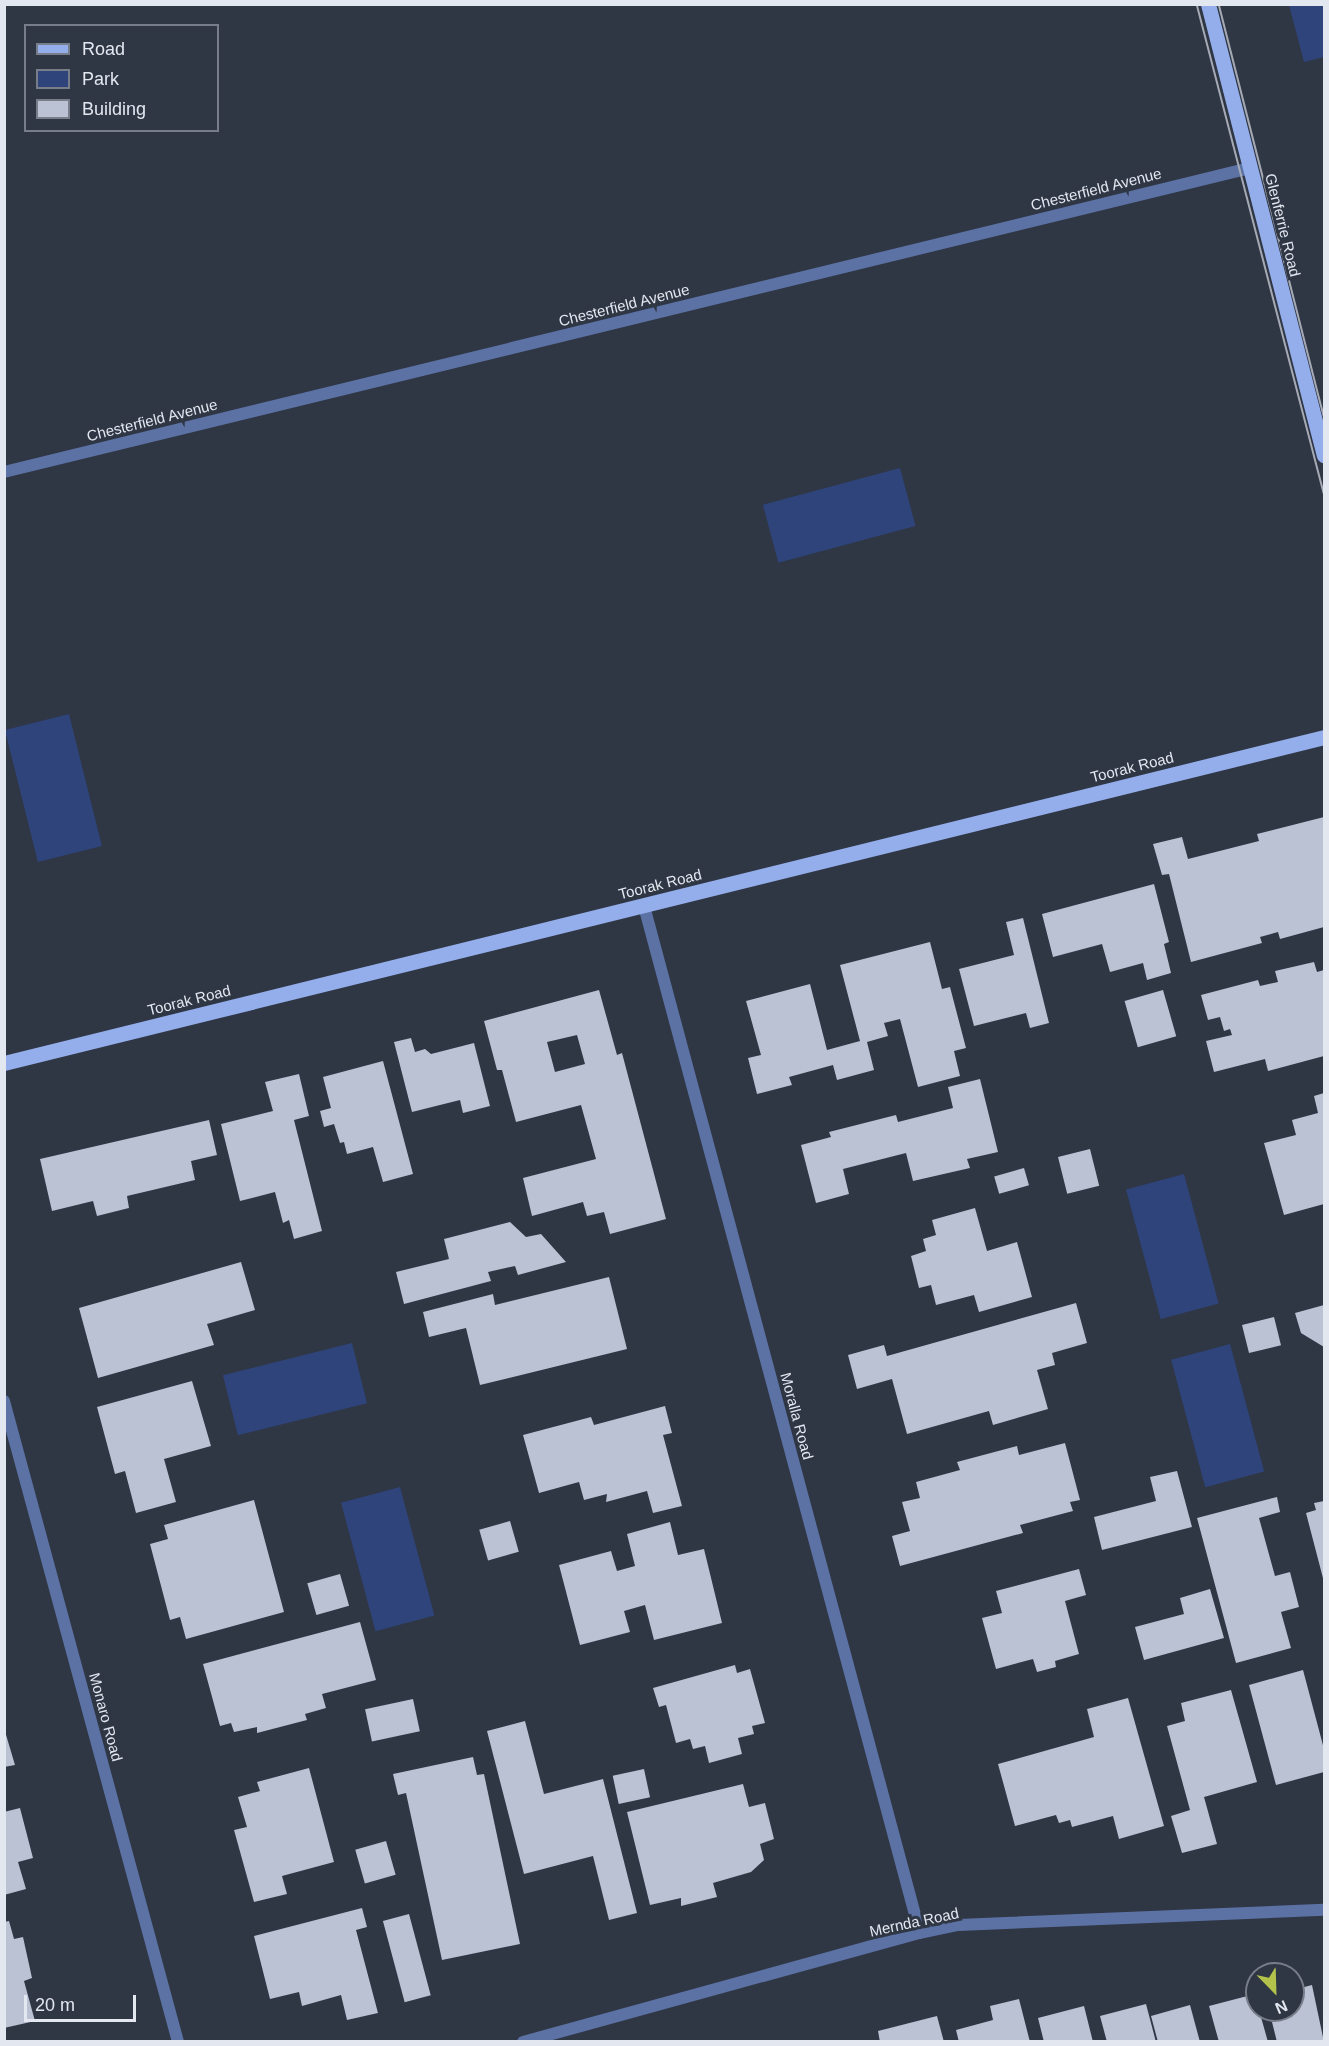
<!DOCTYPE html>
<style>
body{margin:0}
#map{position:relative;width:1329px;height:2046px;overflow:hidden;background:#2f3644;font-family:Helvetica,sans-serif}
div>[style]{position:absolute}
.green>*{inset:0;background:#2f447a;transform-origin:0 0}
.building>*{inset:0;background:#bac2d4;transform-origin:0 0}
.minor>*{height:12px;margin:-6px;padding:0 6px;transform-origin:6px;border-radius:6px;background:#5c72a5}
.primary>*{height:15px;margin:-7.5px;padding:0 7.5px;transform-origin:7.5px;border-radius:7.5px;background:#94aeec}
.tram>*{height:1.5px;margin:-0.75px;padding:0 0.75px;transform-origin:0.75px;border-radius:0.75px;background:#a5aab5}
span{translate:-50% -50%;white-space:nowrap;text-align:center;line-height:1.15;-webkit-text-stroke:6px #2f3644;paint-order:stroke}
.street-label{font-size:15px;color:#e3e7f0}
.frame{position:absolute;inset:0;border:6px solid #e3e7f0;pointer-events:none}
.legend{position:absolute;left:24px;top:24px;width:195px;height:108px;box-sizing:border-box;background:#2f3644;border:2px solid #777d89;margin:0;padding:8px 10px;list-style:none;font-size:18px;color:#e3e7f0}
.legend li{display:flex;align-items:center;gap:12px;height:30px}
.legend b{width:30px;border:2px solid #777d89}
.north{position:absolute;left:1245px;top:1962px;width:60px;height:60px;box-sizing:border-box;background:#2f3644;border:2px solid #777d89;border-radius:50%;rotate:157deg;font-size:16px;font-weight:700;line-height:24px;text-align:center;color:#e3e7f0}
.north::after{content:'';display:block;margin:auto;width:21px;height:27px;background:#b3c24b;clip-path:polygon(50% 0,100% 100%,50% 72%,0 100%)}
.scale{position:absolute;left:24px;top:1995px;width:112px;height:27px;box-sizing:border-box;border:3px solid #e3e7f0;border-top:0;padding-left:8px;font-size:18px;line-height:21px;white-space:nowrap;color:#e3e7f0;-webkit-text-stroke:4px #2f3644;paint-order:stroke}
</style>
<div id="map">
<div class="green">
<i style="clip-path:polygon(1289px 5px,1324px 5px,1324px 57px,1304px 62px)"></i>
<i style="left:900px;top:468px;width:60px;height:142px;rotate:75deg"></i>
<i style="left:69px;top:714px;width:136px;height:66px;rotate:76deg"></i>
<i style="left:1184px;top:1174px;width:134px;height:60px;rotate:75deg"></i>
<i style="left:352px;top:1343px;width:62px;height:133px;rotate:76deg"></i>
<i style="left:1230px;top:1344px;width:132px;height:61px;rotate:75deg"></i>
<i style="left:400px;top:1487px;width:133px;height:61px;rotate:75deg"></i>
</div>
<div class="building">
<i style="clip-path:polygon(1324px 817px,1324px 927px,1280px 939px,1278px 932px,1260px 937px,1262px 943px,1191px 962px,1169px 874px,1162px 875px,1153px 844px,1182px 837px,1188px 859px,1259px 841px,1257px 834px)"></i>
<i style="clip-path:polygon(1154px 884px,1169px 942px,1164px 944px,1171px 973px,1147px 980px,1143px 963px,1110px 972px,1102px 944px,1053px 957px,1042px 914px)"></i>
<i style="clip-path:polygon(1023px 918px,1049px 1023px,1030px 1028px,1026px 1013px,974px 1026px,959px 969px,1014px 955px,1006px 922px)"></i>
<i style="clip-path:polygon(930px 942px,942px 989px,950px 987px,966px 1048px,954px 1051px,960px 1076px,918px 1087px,900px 1019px,884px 1023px,888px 1036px,867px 1042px,874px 1070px,837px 1080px,833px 1065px,789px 1077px,792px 1085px,757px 1094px,748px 1058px,761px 1055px,746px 1001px,810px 984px,827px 1050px,860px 1041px,840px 965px)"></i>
<i style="clip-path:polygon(1314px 962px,1317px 972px,1324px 970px,1324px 1056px,1268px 1071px,1265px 1059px,1214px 1072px,1206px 1041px,1232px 1035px,1230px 1029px,1224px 1031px,1220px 1017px,1208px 1020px,1201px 995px,1258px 980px,1260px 986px,1278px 982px,1275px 971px)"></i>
<i style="clip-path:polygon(evenodd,599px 990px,617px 1055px,622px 1053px,666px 1219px,610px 1234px,604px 1212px,587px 1216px,583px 1202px,532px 1216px,523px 1178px,596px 1159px,581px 1105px,516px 1122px,502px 1070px,497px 1070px,484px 1021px,599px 990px,577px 1035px,585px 1064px,555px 1072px,547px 1042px,577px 1035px)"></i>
<i style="left:1163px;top:990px;width:48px;height:40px;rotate:74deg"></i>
<i style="clip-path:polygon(411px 1038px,415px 1052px,425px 1049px,431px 1054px,474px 1043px,490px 1106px,463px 1113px,460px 1100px,412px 1112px,394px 1042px)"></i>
<i style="clip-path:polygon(383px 1061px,413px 1174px,383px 1182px,373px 1147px,347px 1154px,344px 1142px,340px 1143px,334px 1124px,324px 1127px,320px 1111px,331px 1108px,323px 1077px)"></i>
<i style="clip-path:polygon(299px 1074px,309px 1116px,294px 1120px,322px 1231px,294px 1239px,289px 1220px,283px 1223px,275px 1192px,240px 1201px,221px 1124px,273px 1111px,265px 1082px)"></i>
<i style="clip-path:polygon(980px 1079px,998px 1152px,967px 1159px,970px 1168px,913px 1181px,906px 1153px,843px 1169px,849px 1194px,816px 1203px,801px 1145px,831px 1137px,829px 1132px,896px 1115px,898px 1122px,953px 1108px,948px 1087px)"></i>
<i style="clip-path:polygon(1324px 1093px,1324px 1204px,1284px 1215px,1264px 1143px,1296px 1135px,1292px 1120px,1318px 1113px,1314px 1096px)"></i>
<i style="clip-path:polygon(209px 1120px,217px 1155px,191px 1161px,195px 1180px,127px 1196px,129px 1208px,97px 1216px,93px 1201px,52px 1211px,40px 1159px)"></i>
<i style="left:1090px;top:1149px;width:38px;height:33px;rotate:76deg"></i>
<i style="left:1024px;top:1168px;width:18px;height:31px;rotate:74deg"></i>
<i style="clip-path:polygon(975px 1208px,987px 1251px,1017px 1242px,1032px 1297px,979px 1312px,974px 1295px,936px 1305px,931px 1285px,919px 1288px,911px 1256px,926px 1251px,923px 1239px,936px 1235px,932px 1220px)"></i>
<i style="clip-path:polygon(510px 1222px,526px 1237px,541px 1234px,566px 1262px,518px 1275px,515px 1266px,488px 1272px,491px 1281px,404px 1304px,396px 1272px,449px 1259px,444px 1239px)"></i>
<i style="clip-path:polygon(241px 1262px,255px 1310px,207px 1324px,214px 1345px,98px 1378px,79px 1308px)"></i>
<i style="clip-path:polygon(609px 1277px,627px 1349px,480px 1385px,466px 1328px,429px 1337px,423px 1312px,493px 1294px,495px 1305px)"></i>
<i style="clip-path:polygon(1076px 1303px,1087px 1343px,1052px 1353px,1055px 1365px,1037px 1370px,1048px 1409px,993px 1425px,989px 1411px,907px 1434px,892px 1379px,857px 1389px,848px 1355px,884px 1345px,887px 1356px)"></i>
<i style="clip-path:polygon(1324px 1305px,1324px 1347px,1301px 1333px,1295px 1313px)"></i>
<i style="left:1274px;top:1317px;width:29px;height:33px;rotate:76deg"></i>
<i style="clip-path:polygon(192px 1381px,211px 1446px,164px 1459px,176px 1502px,136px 1513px,125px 1471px,115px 1474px,97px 1407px)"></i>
<i style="clip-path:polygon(665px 1406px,672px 1433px,663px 1435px,682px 1506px,653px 1513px,647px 1491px,606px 1502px,607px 1494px,584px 1500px,579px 1482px,539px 1493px,523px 1435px,591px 1417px,594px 1425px)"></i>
<i style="clip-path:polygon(1065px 1443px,1080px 1500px,1070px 1502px,1073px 1511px,1020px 1525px,1023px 1533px,900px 1566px,892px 1536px,910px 1531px,902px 1502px,920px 1498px,916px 1482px,960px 1470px,957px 1462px,1017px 1446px,1019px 1455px)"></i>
<i style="clip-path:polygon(1177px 1471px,1192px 1527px,1102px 1550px,1094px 1517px,1156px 1501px,1150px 1477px)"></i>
<i style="clip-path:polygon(1277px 1497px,1280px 1512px,1259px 1518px,1275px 1576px,1290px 1572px,1299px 1607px,1281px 1612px,1291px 1648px,1236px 1663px,1197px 1518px)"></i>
<i style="clip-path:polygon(254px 1500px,284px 1612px,186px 1639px,180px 1617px,170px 1620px,150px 1544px,168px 1539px,164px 1525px)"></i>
<i style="clip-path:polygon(1324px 1501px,1324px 1582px,1306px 1513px,1316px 1510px,1314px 1503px)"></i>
<i style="left:510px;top:1521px;width:32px;height:32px;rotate:74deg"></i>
<i style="clip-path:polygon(670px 1522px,678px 1555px,704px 1549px,722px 1623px,654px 1640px,645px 1605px,624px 1611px,630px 1632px,580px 1645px,559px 1565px,611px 1551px,617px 1571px,635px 1566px,627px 1534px)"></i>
<i style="clip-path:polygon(1079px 1569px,1086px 1595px,1065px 1601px,1079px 1654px,1055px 1661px,1056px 1667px,1037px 1672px,1033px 1659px,996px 1669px,982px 1618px,1002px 1613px,996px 1591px)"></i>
<i style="left:340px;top:1574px;width:33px;height:34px;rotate:74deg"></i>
<i style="clip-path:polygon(1210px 1589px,1224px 1638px,1144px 1660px,1135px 1627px,1184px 1614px,1180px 1598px)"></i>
<i style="clip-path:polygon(360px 1622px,376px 1680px,322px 1694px,326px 1708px,305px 1714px,307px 1720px,257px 1733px,257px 1727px,234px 1732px,231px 1723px,220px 1726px,203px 1664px)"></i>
<i style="clip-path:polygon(735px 1665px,737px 1673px,750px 1669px,765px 1723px,752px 1726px,754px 1734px,738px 1738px,742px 1754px,709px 1763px,705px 1746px,693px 1749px,690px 1739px,676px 1743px,666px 1705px,659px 1707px,653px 1688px)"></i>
<i style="clip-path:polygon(1303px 1670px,1324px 1749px,1324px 1772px,1276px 1785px,1249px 1685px)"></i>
<i style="clip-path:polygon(1231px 1690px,1257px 1782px,1204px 1797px,1217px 1844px,1182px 1853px,1171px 1816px,1190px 1810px,1167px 1726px,1185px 1721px,1181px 1703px)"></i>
<i style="clip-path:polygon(1128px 1698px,1164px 1826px,1119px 1839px,1113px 1816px,1072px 1827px,1070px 1820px,1059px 1823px,1056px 1815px,1015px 1826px,998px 1764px,1094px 1737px,1087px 1709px)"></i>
<i style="left:413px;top:1699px;width:33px;height:49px;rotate:78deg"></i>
<i style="clip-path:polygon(525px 1721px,544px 1794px,603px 1779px,637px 1913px,609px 1920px,593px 1856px,524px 1874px,487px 1731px)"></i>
<i style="clip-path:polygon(4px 1728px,15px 1765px,4px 1767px)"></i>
<i style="clip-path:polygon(473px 1757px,477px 1775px,484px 1774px,520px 1944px,442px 1960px,406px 1793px,398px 1795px,393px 1774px)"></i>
<i style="clip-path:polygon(309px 1768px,334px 1862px,282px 1876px,287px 1894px,254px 1902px,234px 1830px,247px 1827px,238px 1797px,260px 1791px,257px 1782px)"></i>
<i style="left:644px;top:1769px;width:29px;height:32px;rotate:78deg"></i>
<i style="clip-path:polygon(743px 1784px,749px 1807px,765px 1803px,774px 1839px,760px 1844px,764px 1860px,751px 1872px,713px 1883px,717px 1897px,681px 1906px,681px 1898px,650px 1905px,627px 1812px)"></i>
<i style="clip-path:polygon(20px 1808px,33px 1858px,18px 1862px,26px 1889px,4px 1895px,4px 1812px)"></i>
<i style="left:386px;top:1841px;width:35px;height:32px;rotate:74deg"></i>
<i style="clip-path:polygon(362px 1908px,367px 1927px,356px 1930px,378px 2013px,347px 2020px,341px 1995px,302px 2006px,299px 1992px,270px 1999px,254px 1936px)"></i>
<i style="left:409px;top:1914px;width:84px;height:27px;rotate:75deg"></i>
<i style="clip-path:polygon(9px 1921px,14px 1939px,23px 1937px,32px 1978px,24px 1981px,35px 2021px,4px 2028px,4px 1922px)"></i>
<i style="clip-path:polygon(1312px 1985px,1324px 2042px,1277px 2042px,1269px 2010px,1293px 2010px,1293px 1990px)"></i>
<i style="clip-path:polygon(1255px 1994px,1257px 2010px,1259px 2010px,1268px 2042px,1219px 2042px,1209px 2006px)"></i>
<i style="clip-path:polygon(1019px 1999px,1030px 2042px,959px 2042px,956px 2030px,993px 2020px,990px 2006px)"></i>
<i style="clip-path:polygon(1146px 2004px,1156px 2042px,1107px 2042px,1100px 2016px)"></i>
<i style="clip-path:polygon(1190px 2005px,1200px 2042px,1158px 2042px,1151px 2016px)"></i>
<i style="clip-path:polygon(1084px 2006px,1093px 2042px,1044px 2042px,1038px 2018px)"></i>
<i style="clip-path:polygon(937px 2016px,944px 2042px,880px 2042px,878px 2031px)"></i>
</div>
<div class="minor">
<i style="left:4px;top:472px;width:1283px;rotate:-13.71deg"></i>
<i style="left:644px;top:906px;width:1063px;rotate:74.96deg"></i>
<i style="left:4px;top:1401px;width:664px;rotate:74.81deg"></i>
<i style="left:523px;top:2042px;width:412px;rotate:-15.4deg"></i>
<i style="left:920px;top:1933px;width:40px;rotate:-12deg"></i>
<i style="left:959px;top:1925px;width:365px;rotate:-2.4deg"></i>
</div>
<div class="primary">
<i style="left:1208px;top:4px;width:466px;rotate:75.6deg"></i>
<i style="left:4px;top:1063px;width:1360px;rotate:-13.87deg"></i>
</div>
<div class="tram">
<i style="left:1197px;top:4px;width:505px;rotate:75.44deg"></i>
<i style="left:1219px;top:4px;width:425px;rotate:75.7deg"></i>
</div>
<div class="street-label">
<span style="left:1096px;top:189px;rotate:-14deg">Chesterfield Avenue</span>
<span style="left:1283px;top:225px;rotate:76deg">Glenferrie Road</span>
<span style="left:624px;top:305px;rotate:-14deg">Chesterfield Avenue</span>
<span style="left:152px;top:420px;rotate:-14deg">Chesterfield Avenue</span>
<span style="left:1132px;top:767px;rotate:-14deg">Toorak Road</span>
<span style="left:660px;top:884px;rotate:-14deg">Toorak Road</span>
<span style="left:189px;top:1000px;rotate:-14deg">Toorak Road</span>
<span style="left:797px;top:1416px;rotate:75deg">Moralla Road</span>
<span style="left:106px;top:1717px;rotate:75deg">Monaro Road</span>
<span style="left:914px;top:1922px;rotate:-12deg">Mernda Road</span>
</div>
<div class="frame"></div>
<ul class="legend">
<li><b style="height:8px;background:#94aeec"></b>Road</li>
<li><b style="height:16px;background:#2f447a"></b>Park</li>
<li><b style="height:16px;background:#bac2d4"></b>Building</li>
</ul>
<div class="north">N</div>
<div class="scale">20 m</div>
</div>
